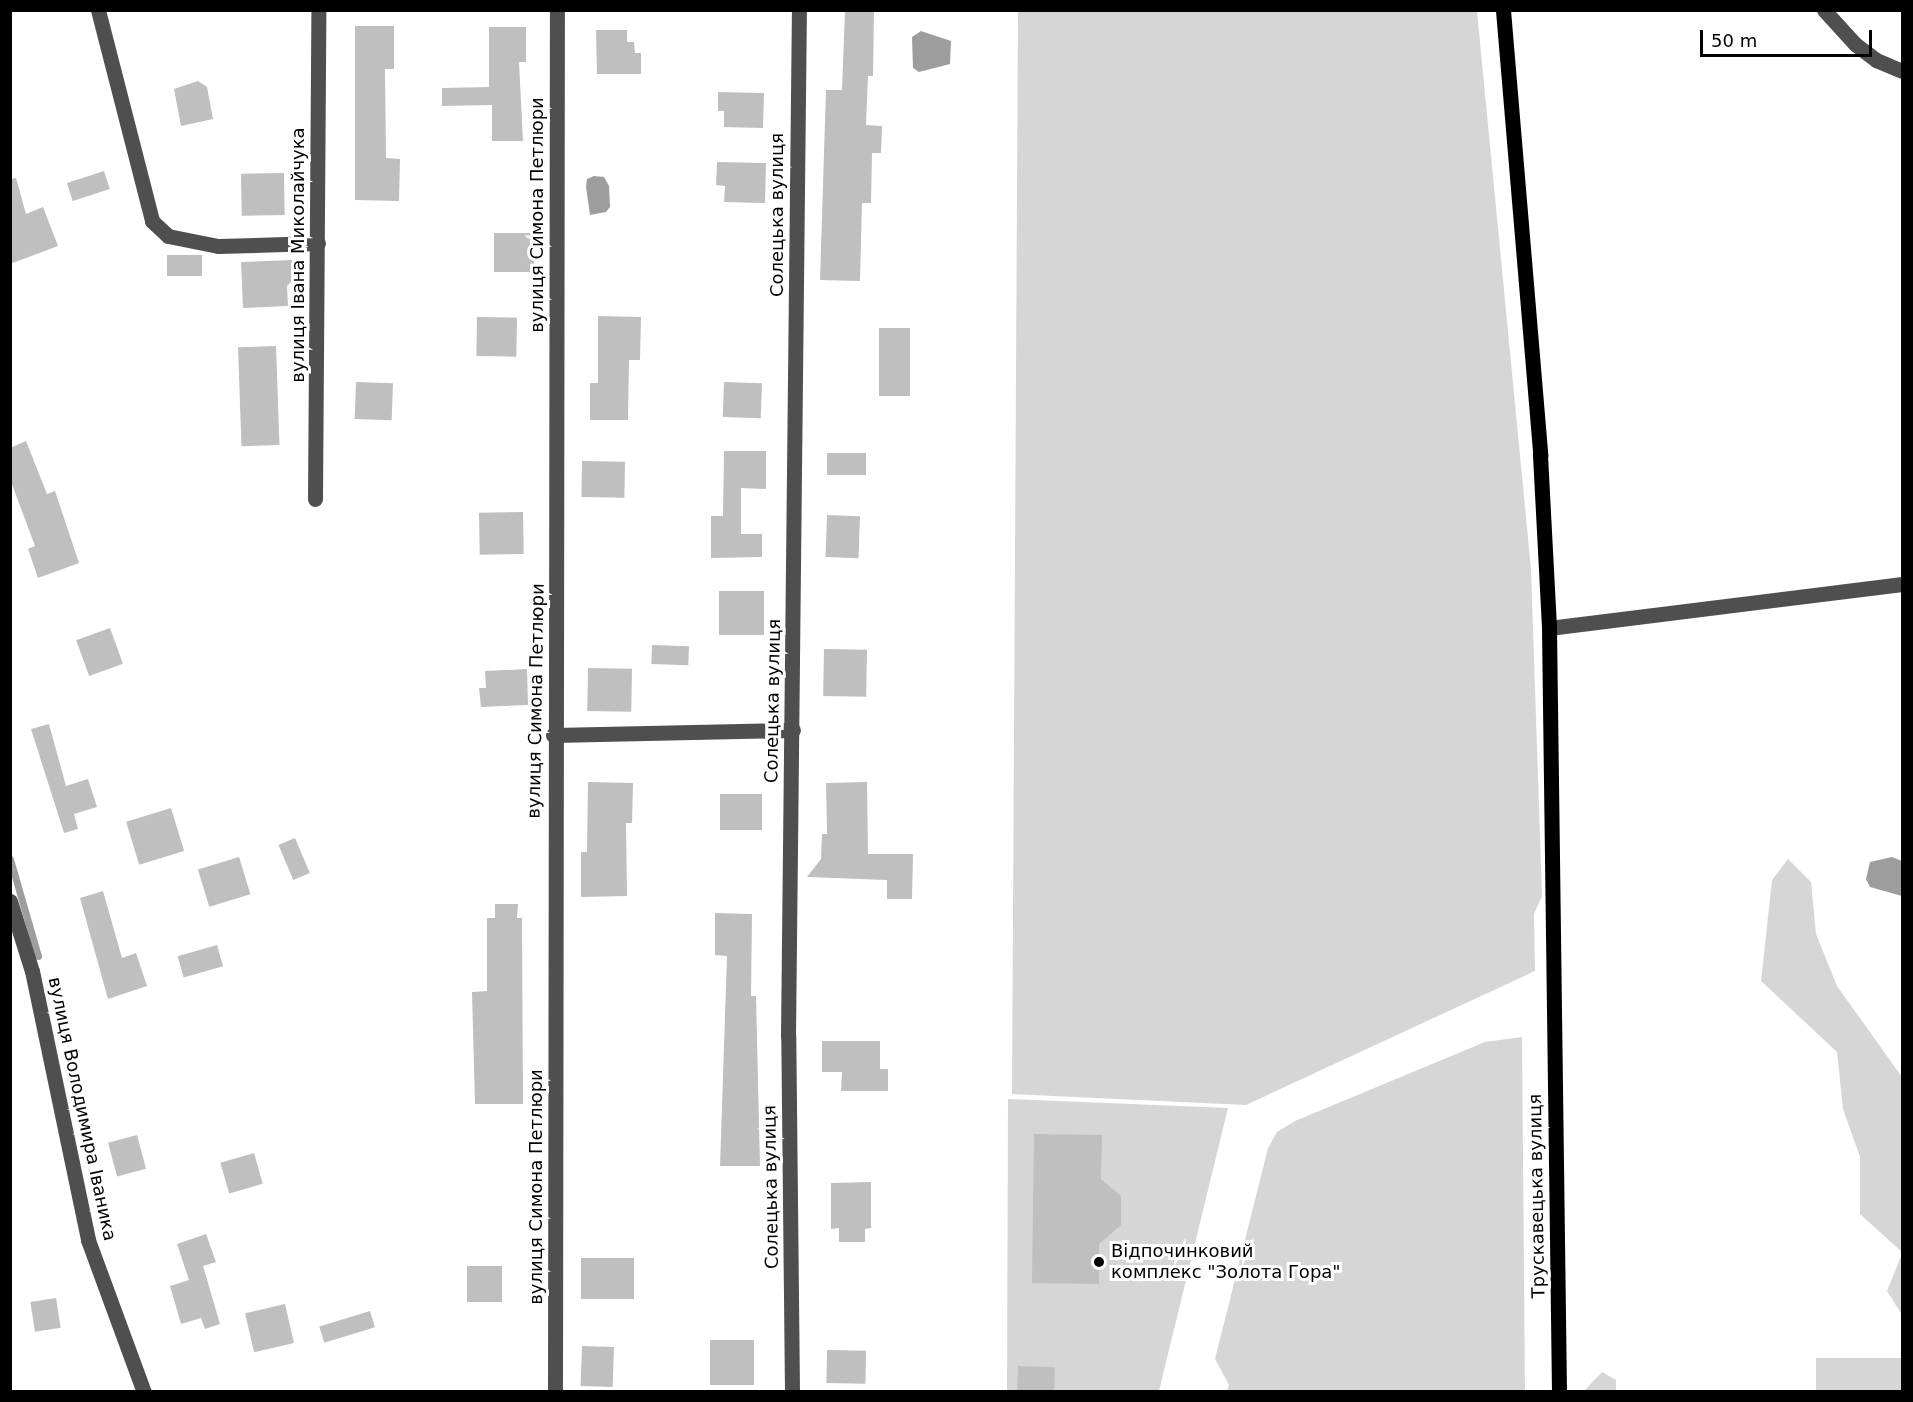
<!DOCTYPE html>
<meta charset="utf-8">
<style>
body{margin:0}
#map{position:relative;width:1913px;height:1402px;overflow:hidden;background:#fff;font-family:"DejaVu Sans",sans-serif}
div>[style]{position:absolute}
.green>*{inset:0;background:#d6d6d6;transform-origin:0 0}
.water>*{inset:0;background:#9d9d9d}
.stream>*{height:7px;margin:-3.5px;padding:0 3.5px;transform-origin:3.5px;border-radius:3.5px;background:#9d9d9d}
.building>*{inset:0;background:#bfbfbf;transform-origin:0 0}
.minor>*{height:15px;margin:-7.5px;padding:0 7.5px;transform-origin:7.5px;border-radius:7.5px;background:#4f4f4f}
.major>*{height:15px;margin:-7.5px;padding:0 7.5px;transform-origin:7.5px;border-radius:7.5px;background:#000}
.dots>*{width:16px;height:16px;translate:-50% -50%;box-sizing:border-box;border:3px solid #fff;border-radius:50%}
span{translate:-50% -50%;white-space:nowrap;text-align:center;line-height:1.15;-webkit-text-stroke:6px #fff;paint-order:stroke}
.street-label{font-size:18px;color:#000}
.poi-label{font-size:18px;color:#000}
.left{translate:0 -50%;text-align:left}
.frame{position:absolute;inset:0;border:12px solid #000;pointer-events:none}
.scale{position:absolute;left:1700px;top:30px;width:172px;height:27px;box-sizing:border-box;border:3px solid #000;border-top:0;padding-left:8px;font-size:18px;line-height:21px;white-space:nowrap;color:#000;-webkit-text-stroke:4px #fff;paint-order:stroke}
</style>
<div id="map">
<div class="green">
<i style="clip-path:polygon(1018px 11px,1477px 11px,1531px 569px,1542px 896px,1534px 914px,1535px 971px,1246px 1105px,1012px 1094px)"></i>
<i style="clip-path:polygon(1788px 859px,1811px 882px,1816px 934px,1837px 986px,1902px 1077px,1902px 1252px,1860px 1214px,1860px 1157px,1843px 1109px,1837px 1052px,1761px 981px,1772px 880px)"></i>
<i style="clip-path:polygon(1522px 1037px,1525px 1391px,1227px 1391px,1229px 1385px,1215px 1359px,1268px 1148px,1277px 1132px,1295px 1121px,1485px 1042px)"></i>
<i style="clip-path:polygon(1008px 1099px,1228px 1108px,1159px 1391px,1007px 1392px)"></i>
<i style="clip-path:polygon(1902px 1254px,1902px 1315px,1887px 1291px)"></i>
<i style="left:1816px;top:1358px;width:86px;height:33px"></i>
<i style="clip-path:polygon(1602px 1372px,1616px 1380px,1616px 1391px,1584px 1391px)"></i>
</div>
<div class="water">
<i style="clip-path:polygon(921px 31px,951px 41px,950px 64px,919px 72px,913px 68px,912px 37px)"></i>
<i style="clip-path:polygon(594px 176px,604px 177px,609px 186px,610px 207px,606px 212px,590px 215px,586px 187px,587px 179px)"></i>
<i style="clip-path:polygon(1892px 857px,1902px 861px,1902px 896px,1870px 887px,1866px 879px,1870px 862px)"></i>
</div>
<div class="stream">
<i style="left:10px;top:859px;width:101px;rotate:73.9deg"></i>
</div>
<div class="building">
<i style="clip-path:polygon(845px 10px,874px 10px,873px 76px,868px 76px,866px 125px,882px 126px,881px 153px,872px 153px,871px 203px,862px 203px,860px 281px,820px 280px,826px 90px,842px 90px)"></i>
<i style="clip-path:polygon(355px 26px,394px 26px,394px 69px,385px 69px,386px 158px,400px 159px,399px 201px,355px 200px)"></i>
<i style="clip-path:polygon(489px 27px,526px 27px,526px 62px,519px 62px,523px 141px,492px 141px,492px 105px,442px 106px,442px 88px,489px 87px)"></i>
<i style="clip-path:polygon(596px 30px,627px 30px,627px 42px,634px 42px,635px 53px,641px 53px,641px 74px,597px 74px)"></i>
<i style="clip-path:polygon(198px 81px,207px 87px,213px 119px,181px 126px,174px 89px)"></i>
<i style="clip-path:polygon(718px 92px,764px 93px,763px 128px,724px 127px,724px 111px,718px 111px)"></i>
<i style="clip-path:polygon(717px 162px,766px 163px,765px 203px,724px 202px,725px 186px,716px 185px)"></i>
<i style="left:104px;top:171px;width:19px;height:39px;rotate:72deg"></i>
<i style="left:284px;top:173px;width:42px;height:43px;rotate:89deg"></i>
<i style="clip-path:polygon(16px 178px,26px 214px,43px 207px,58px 246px,10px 264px,10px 179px)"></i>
<i style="left:494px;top:233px;width:40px;height:39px"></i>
<i style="left:167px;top:255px;width:35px;height:21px"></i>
<i style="clip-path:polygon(292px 260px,299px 274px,287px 286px,288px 306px,243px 308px,241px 262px)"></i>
<i style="clip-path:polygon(598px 316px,641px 317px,640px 360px,629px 360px,628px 420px,590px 420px,590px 383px,598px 383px)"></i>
<i style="left:477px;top:317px;width:40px;height:39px;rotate:1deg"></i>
<i style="left:879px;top:328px;width:31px;height:68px"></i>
<i style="left:276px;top:346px;width:99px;height:38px;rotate:88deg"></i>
<i style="left:356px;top:382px;width:37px;height:37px;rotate:2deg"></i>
<i style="left:724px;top:382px;width:38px;height:35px;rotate:2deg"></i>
<i style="clip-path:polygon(26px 441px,47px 494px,55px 491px,79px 563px,38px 578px,28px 549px,35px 546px,10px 479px,10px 448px)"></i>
<i style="clip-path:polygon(724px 451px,766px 451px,766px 489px,741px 488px,741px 534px,762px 534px,762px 557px,711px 558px,711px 516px,723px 516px)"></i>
<i style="left:827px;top:453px;width:39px;height:22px"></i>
<i style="left:582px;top:461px;width:43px;height:36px;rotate:1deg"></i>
<i style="left:523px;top:512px;width:42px;height:44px;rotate:89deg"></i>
<i style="left:827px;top:515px;width:33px;height:42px;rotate:2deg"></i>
<i style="left:719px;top:591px;width:45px;height:44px"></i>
<i style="left:110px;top:628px;width:38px;height:36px;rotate:70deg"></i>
<i style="left:652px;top:645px;width:37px;height:19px;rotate:2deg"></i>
<i style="left:824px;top:649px;width:43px;height:47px;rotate:1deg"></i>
<i style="left:588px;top:668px;width:44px;height:43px;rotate:1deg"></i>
<i style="clip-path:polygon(527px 669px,528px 705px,481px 707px,479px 688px,486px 688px,485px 671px)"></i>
<i style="clip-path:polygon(49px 724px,66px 786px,88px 779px,97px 807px,74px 814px,78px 829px,64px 833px,31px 729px)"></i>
<i style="clip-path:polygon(588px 782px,633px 783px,632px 823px,626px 823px,627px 896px,581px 897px,581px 852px,587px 852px)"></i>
<i style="clip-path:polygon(867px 782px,868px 854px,913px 854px,912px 899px,887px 899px,887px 880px,807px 877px,821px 859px,822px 834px,827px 834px,826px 783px)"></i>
<i style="left:720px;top:794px;width:42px;height:36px"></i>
<i style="left:171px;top:808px;width:45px;height:47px;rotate:73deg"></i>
<i style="left:295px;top:838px;width:38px;height:18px;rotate:67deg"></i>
<i style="left:239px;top:857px;width:39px;height:43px;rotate:73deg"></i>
<i style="clip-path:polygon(103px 891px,122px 958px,136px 953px,147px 986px,108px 999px,80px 898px)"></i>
<i style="clip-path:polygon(495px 904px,518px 904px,517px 918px,522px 918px,523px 1104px,475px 1104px,472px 992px,487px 991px,487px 918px,495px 918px)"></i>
<i style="clip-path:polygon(715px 913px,752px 914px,751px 996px,756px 996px,760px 1166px,720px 1166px,727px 956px,715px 955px)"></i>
<i style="left:217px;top:945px;width:22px;height:41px;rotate:74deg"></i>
<i style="clip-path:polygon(822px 1041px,880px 1041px,880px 1069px,888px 1069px,888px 1091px,841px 1091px,842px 1072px,822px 1072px)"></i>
<i style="clip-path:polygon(1034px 1134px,1102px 1135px,1101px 1179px,1121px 1196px,1121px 1225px,1099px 1244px,1099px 1284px,1032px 1283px)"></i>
<i style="left:137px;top:1135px;width:35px;height:30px;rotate:75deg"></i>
<i style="left:254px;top:1153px;width:32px;height:35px;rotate:74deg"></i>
<i style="clip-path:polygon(871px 1182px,871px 1228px,865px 1229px,865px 1242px,839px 1242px,839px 1228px,831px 1229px,831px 1183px)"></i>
<i style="clip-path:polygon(206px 1234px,216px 1262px,203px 1266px,220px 1324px,205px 1329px,201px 1318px,181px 1324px,170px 1286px,189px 1280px,177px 1244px)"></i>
<i style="left:581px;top:1258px;width:53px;height:41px"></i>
<i style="left:467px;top:1266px;width:35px;height:36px"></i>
<i style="left:56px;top:1298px;width:30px;height:26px;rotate:81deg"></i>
<i style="left:285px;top:1304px;width:40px;height:41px;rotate:77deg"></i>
<i style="left:370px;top:1311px;width:17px;height:53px;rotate:73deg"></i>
<i style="left:710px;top:1340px;width:44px;height:45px"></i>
<i style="left:582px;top:1346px;width:32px;height:40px;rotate:2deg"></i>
<i style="left:827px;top:1350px;width:39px;height:33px;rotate:1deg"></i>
<i style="left:1018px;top:1366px;width:37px;height:26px;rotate:2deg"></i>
</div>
<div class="minor">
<i style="left:98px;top:10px;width:218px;rotate:75.6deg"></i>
<i style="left:152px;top:221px;width:22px;rotate:43deg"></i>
<i style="left:168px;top:236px;width:51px;rotate:11.3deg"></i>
<i style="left:218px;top:246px;width:100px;rotate:-1.7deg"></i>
<i style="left:1824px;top:10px;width:46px;rotate:47.6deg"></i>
<i style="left:1855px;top:44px;width:26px;rotate:37deg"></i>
<i style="left:1876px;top:60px;width:28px;rotate:23deg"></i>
<i style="left:315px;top:499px;width:489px;rotate:-89.6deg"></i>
<i style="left:1549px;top:628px;width:356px;rotate:-7.1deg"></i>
<i style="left:553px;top:735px;width:240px;rotate:-1.2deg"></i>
<i style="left:10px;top:901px;width:73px;rotate:72.6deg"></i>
<i style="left:32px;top:971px;width:275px;rotate:78.2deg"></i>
<i style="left:88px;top:1240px;width:162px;rotate:69.8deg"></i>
<i style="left:555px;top:1392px;width:1382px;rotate:-89.92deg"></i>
<i style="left:792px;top:1392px;width:356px;rotate:-90.6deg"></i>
<i style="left:788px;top:1036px;width:1026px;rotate:-89.39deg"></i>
</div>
<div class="major">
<i style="left:1503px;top:10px;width:447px;rotate:85.2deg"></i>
<i style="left:1540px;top:455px;width:173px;rotate:87deg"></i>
<i style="left:1549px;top:628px;width:764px;rotate:89.25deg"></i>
</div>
<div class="dots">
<i style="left:1099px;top:1262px;background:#000"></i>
</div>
<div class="street-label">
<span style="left:537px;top:215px;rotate:-90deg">вулиця Симона Петлюри</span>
<span style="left:777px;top:215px;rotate:-90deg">Солецька вулиця</span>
<span style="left:298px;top:255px;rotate:-90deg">вулиця Івана Миколайчука</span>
<span style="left:536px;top:701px;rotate:-89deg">вулиця Симона Петлюри</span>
<span style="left:773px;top:701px;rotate:-89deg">Солецька вулиця</span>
<span style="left:82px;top:1109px;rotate:78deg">вулиця Володимира Іваника</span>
<span style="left:536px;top:1187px;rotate:-90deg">вулиця Симона Петлюри</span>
<span style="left:771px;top:1187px;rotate:-91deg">Солецька вулиця</span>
<span style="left:1537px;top:1196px;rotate:-91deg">Трускавецька вулиця</span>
</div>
<div class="poi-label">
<span class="left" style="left:1111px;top:1262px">Відпочинковий<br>комплекс "Золота Гора"</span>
</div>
<div class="frame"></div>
<div class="scale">50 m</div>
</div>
